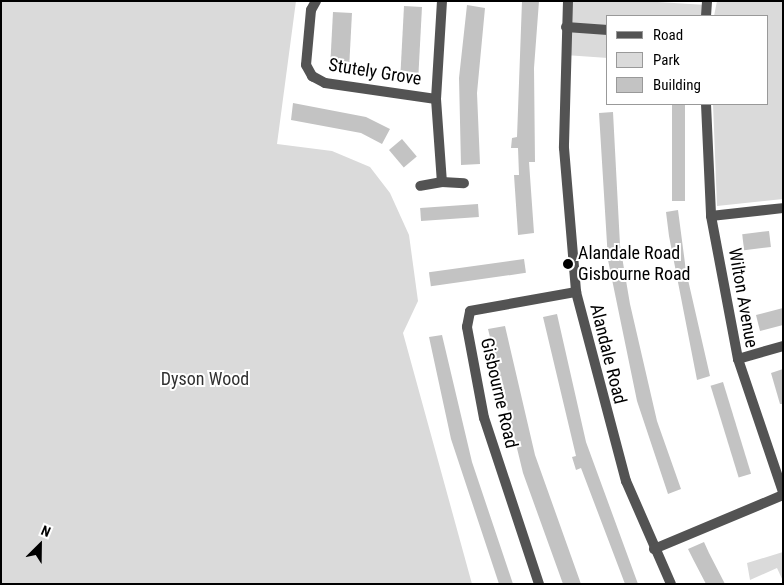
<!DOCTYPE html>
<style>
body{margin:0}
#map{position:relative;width:784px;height:585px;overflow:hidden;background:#fff;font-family:"Roboto Condensed",sans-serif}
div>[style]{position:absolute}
.green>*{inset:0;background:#dadada}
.building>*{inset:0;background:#c3c3c3;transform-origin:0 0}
.minor>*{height:10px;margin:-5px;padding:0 5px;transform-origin:5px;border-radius:5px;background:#535353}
.dots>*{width:14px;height:14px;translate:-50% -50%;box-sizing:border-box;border:2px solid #fff;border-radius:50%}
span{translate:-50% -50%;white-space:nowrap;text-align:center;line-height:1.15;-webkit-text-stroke:4px #fff;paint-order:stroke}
.street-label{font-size:18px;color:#000}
.poi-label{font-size:18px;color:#000}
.left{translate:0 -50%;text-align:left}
.park-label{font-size:18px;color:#313131}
.frame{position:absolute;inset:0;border:2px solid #000;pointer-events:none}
.legend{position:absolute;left:606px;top:15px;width:162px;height:90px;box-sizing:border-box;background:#fff;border:1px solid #999;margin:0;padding:6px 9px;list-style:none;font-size:15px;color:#000}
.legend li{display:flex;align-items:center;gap:10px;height:25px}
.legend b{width:25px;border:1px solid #999}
.north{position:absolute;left:15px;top:520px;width:50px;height:50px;-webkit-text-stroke:4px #fff;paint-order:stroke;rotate:23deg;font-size:14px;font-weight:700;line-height:20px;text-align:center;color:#000}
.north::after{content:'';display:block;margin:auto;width:18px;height:22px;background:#000;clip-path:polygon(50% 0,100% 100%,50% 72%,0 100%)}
</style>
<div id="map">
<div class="green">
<i style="clip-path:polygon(1px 1px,296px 1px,277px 144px,332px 151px,370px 167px,390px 193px,409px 235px,418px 301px,403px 333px,472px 584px,1px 584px)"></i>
<i style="clip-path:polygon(568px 1px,641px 1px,707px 5px,706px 16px,608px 16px,608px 58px,565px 55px)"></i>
<i style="clip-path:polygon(717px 1px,783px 1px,783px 199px,717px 206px,713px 104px,768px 104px,768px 16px,714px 16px)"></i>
<i style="clip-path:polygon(783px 552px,783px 581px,777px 568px,750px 580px,747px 563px)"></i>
</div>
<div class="building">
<i style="clip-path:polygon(522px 1px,539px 1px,534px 68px,535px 162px,529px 162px,534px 233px,518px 235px,514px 175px,519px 175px,518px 148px,511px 148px,512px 138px,517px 137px)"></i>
<i style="clip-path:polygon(467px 5px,485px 8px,477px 93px,480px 164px,461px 165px,459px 78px)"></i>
<i style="left:404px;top:6px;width:18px;height:73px;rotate:3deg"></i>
<i style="left:333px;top:12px;width:19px;height:52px;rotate:3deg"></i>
<i style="clip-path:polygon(293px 103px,366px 117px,390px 129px,382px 144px,361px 133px,291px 120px)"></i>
<i style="left:672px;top:104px;width:13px;height:97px"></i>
<i style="clip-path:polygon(613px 112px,620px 245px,630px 304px,657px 421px,681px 489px,668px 494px,637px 401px,608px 260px,599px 113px)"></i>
<i style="left:402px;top:139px;width:23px;height:17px;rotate:50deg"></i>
<i style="left:478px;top:204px;width:13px;height:58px;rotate:86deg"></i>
<i style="clip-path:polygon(678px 210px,686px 271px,710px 376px,697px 380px,669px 236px,666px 212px)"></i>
<i style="left:769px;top:231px;width:16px;height:27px;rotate:83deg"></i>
<i style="left:524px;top:259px;width:14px;height:96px;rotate:82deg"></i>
<i style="clip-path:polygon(783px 308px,783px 325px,760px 331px,756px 315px)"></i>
<i style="clip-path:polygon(557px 314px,586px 442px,638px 584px,625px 584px,581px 468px,576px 470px,572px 457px,576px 456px,543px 317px)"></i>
<i style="clip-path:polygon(505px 326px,535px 455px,581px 584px,563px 584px,523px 473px,488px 329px)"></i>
<i style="clip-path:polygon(442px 335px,472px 462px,513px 584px,499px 584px,451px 439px,429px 337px)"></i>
<i style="clip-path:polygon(783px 369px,783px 404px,780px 404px,771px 373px)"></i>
<i style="left:723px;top:382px;width:96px;height:13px;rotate:73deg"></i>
<i style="clip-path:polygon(704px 542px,709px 553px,725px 584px,706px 584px,694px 561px,688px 549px)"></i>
</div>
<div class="minor">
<i style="left:316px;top:1px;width:10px;rotate:119deg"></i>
<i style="left:311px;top:10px;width:55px;rotate:95.2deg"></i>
<i style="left:306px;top:65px;width:13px;rotate:61deg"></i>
<i style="left:312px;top:76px;width:15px;rotate:28deg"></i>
<i style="left:325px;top:83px;width:112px;rotate:8.2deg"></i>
<i style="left:436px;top:99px;width:83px;rotate:85.9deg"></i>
<i style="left:442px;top:182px;width:22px;rotate:170deg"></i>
<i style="left:568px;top:1px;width:147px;rotate:91.6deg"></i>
<i style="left:564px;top:148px;width:144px;rotate:85.2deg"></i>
<i style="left:576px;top:292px;width:196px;rotate:75.2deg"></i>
<i style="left:626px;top:481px;width:112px;rotate:66.4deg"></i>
<i style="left:706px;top:16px;width:15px;rotate:-86deg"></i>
<i style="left:566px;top:27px;width:42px;rotate:4.1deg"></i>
<i style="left:436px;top:99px;width:98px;rotate:-86.5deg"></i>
<i style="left:706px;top:104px;width:112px;rotate:87.4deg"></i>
<i style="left:711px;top:216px;width:146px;rotate:79.3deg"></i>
<i style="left:738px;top:359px;width:140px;rotate:71.3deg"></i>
<i style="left:442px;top:182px;width:22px;rotate:3deg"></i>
<i style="left:711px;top:216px;width:72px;rotate:-6.3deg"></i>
<i style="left:738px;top:359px;width:47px;rotate:-16.1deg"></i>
<i style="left:654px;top:549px;width:140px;rotate:-22.7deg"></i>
<i style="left:539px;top:584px;width:175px;rotate:-108.3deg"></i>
<i style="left:484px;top:418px;width:93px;rotate:-100.6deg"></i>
<i style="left:467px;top:327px;width:16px;rotate:-79deg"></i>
<i style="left:470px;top:311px;width:108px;rotate:-10.2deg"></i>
</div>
<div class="dots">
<i style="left:568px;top:264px;background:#000"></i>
</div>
<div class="street-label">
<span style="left:375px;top:72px;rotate:9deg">Stutely Grove</span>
<span style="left:743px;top:298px;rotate:80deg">Wilton Avenue</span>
<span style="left:608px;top:354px;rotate:76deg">Alandale Road</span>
<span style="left:499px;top:393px;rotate:77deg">Gisbourne Road</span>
</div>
<div class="poi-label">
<span class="left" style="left:578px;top:264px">Alandale Road<br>Gisbourne Road</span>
</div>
<div class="park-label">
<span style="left:205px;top:379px">Dyson Wood</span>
</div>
<div class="frame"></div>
<ul class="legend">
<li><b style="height:6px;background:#535353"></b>Road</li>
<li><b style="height:14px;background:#dadada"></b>Park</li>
<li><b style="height:14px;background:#c3c3c3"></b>Building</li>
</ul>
<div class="north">N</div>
</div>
